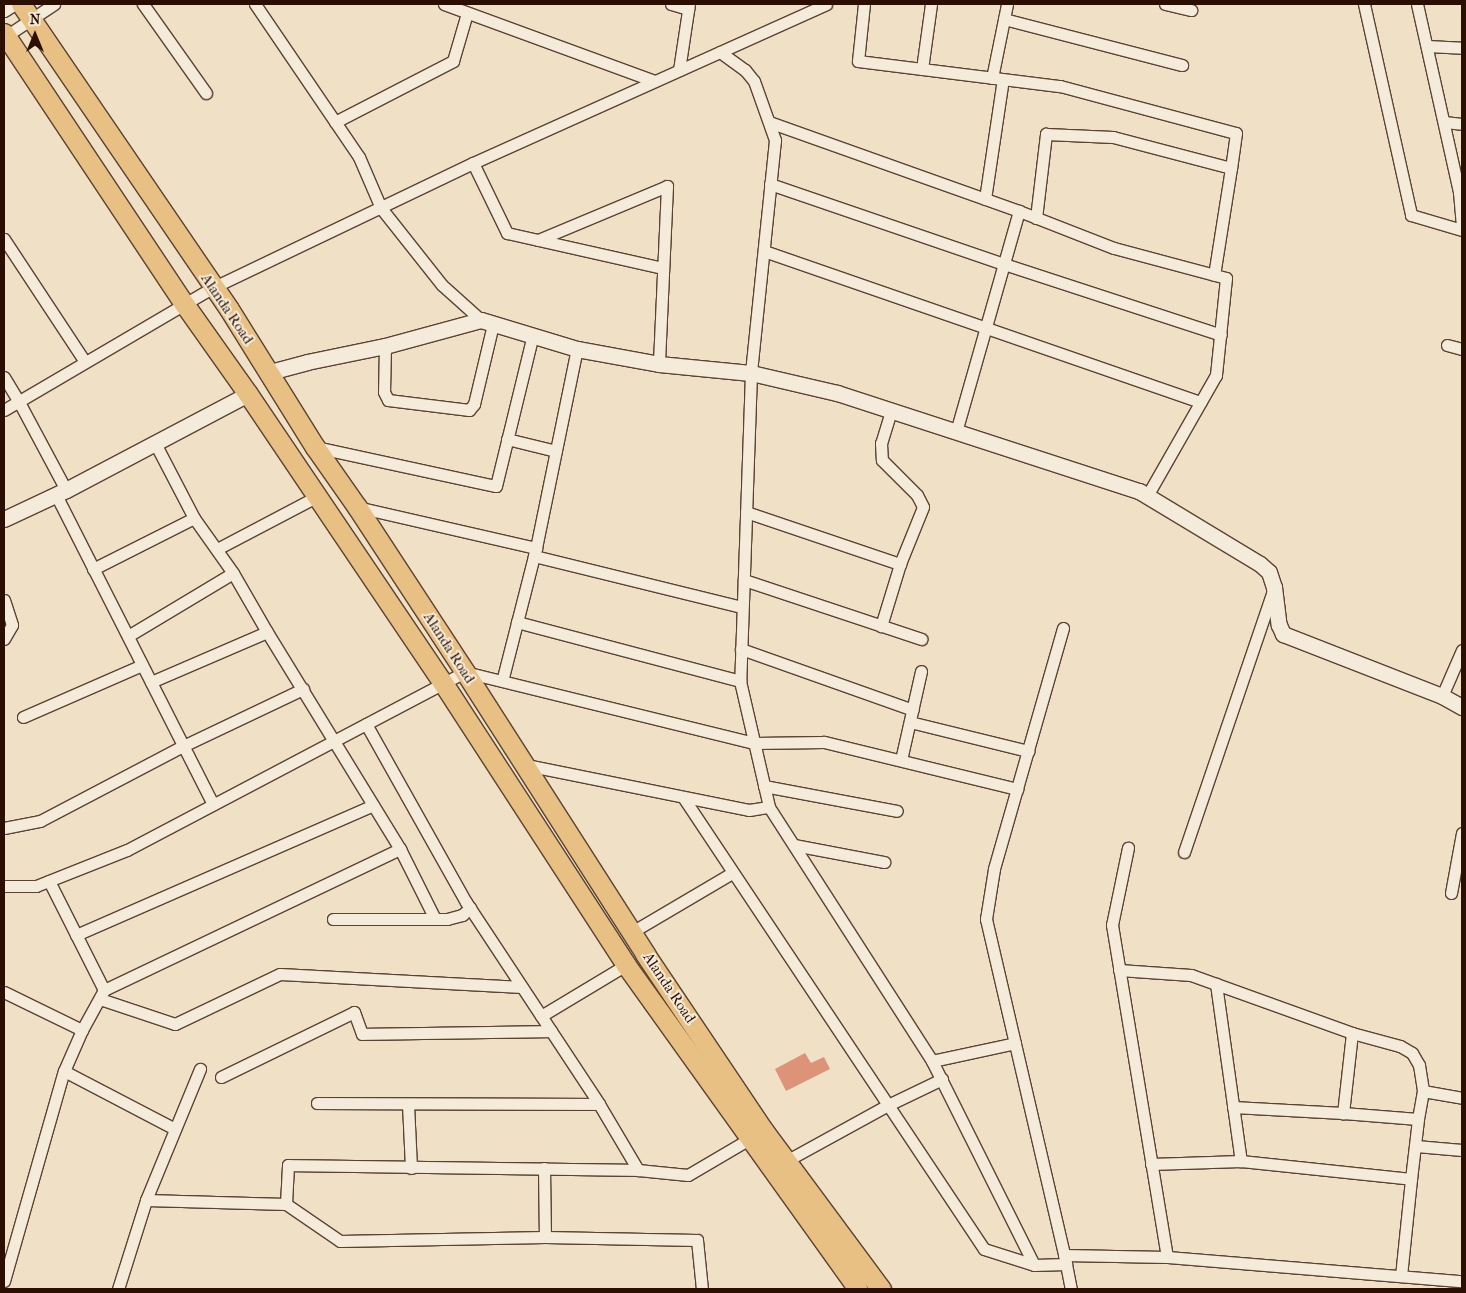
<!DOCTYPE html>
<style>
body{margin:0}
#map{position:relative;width:1466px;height:1293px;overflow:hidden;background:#efe0c6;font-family:"IM FELL French Canon",serif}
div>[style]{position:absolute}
.building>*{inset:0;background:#dc9378}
.roads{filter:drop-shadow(1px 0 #5b4333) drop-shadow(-1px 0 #5b4333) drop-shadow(0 1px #5b4333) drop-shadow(0 -1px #5b4333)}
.minor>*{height:11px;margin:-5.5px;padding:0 5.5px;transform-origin:5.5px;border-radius:5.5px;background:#f5ebda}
.tertiary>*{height:15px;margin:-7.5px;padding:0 7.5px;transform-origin:7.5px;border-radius:7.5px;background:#f5ebda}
.primary>*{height:19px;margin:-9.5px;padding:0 9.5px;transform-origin:9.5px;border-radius:9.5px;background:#e8c083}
span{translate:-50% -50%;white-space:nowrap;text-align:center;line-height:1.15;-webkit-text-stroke:4px #f5ebda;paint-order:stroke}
.street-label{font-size:15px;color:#2a0f02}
.frame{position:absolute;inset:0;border:5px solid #2a0f02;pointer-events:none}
.north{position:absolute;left:10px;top:10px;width:50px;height:50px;-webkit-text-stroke:4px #f5ebda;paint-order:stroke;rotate:0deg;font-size:14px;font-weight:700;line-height:20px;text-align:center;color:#2a0f02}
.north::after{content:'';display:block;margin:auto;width:18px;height:22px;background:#2a0f02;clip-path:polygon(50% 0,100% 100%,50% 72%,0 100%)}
</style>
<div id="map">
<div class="building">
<i style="clip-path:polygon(805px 1053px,811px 1063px,824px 1057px,830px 1069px,786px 1091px,775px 1069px)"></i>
</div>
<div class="roads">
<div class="minor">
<i style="left:143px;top:4px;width:109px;rotate:54.7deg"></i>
<i style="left:255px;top:4px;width:185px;rotate:55.8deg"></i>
<i style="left:359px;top:157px;width:56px;rotate:66.7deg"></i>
<i style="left:381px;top:208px;width:98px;rotate:51.6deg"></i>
<i style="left:442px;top:285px;width:52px;rotate:41.9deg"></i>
<i style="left:444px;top:4px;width:224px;rotate:20.1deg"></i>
<i style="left:671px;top:4px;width:18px;rotate:16deg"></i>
<i style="left:864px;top:4px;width:57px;rotate:96deg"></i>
<i style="left:858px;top:61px;width:204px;rotate:7.1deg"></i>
<i style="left:1060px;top:86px;width:182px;rotate:15deg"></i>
<i style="left:1236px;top:133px;width:35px;rotate:98deg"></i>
<i style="left:1165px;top:4px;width:27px;rotate:13deg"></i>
<i style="left:1364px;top:4px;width:216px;rotate:77.4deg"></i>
<i style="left:1411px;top:215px;width:53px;rotate:16.4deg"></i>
<i style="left:1417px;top:4px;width:193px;rotate:77.4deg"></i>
<i style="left:1459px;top:192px;width:3px"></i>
<i style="left:4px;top:11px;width:13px;rotate:-32deg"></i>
<i style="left:1004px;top:19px;width:184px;rotate:14.5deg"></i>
<i style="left:6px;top:36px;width:58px;rotate:-33.7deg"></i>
<i style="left:1427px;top:46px;width:35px;rotate:3deg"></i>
<i style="left:720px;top:52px;width:31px;rotate:36deg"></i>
<i style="left:745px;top:70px;width:14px;rotate:51deg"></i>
<i style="left:754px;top:81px;width:63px;rotate:70.4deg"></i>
<i style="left:775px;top:140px;width:234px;rotate:95.9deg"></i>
<i style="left:751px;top:373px;width:308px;rotate:92deg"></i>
<i style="left:740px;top:681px;width:129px;rotate:77deg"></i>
<i style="left:769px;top:807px;width:302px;rotate:57.3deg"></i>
<i style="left:932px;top:1061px;width:228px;rotate:63.4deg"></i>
<i style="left:1034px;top:1265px;width:32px;rotate:-2deg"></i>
<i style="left:1066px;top:1264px;width:25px;rotate:79deg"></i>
<i style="left:922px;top:69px;width:66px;rotate:-82.1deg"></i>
<i style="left:679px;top:70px;width:67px;rotate:-81.4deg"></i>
<i style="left:992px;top:78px;width:76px;rotate:-78.5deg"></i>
<i style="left:335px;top:122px;width:133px;rotate:-27.3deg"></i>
<i style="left:453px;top:61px;width:50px;rotate:-73.7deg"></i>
<i style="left:769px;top:122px;width:265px;rotate:19.6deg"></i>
<i style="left:1444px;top:122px;width:18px;rotate:6deg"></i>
<i style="left:473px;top:163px;width:78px;rotate:64.1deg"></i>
<i style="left:507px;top:233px;width:159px;rotate:12.7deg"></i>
<i style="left:770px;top:184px;width:247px;rotate:18.9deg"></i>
<i style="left:1004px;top:264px;width:228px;rotate:18.1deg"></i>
<i style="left:1459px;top:192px;width:33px;rotate:85deg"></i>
<i style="left:985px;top:199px;width:121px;rotate:-81.5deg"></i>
<i style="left:1036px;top:218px;width:85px;rotate:-83.2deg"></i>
<i style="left:1046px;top:134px;width:67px;rotate:2.6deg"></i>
<i style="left:1113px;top:137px;width:122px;rotate:14.7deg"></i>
<i style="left:1231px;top:168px;width:108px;rotate:99deg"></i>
<i style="left:4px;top:239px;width:147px;rotate:56.6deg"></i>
<i style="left:538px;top:240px;width:140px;rotate:-22.7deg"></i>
<i style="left:667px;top:186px;width:178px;rotate:92.6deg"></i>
<i style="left:764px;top:251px;width:462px;rotate:19.1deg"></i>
<i style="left:1447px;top:345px;width:16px;rotate:15deg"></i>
<i style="left:385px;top:346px;width:46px;rotate:91.2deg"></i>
<i style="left:384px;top:392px;width:9px;rotate:63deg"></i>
<i style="left:388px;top:400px;width:82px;rotate:7deg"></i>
<i style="left:469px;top:410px;width:8px;rotate:-50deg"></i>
<i style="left:474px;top:404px;width:82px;rotate:-76.6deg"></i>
<i style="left:4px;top:377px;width:29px;rotate:59deg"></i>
<i style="left:19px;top:402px;width:100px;rotate:61.9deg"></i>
<i style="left:4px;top:410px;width:241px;rotate:-30.4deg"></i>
<i style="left:212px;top:288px;width:289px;rotate:-25.6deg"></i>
<i style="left:473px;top:163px;width:387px;rotate:-24.2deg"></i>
<i style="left:891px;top:411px;width:34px;rotate:107deg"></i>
<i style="left:881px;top:443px;width:17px;rotate:87deg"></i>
<i style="left:882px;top:460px;width:49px;rotate:45deg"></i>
<i style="left:917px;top:495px;width:13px;rotate:63deg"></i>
<i style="left:923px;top:507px;width:61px;rotate:112deg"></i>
<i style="left:956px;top:432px;width:230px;rotate:-74.1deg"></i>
<i style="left:1019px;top:211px;width:102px;rotate:21.3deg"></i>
<i style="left:1114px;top:248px;width:116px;rotate:15deg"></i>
<i style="left:1226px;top:278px;width:98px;rotate:95.9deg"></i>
<i style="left:1216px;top:375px;width:139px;rotate:119.7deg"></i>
<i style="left:507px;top:439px;width:50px;rotate:13.8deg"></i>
<i style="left:315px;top:447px;width:185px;rotate:12.2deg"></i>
<i style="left:496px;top:486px;width:156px;rotate:-76.3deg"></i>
<i style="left:56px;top:495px;width:347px;rotate:63.1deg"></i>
<i style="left:357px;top:507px;width:184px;rotate:12.9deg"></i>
<i style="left:536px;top:548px;width:137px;rotate:104.3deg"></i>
<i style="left:746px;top:512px;width:163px;rotate:18.7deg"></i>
<i style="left:900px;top:564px;width:65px;rotate:107deg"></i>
<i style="left:536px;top:548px;width:203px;rotate:-78.4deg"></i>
<i style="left:217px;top:549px;width:112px;rotate:-27.7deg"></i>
<i style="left:534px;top:556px;width:214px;rotate:13.8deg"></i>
<i style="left:93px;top:569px;width:113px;rotate:-26.8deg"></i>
<i style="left:744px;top:580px;width:187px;rotate:18.4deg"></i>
<i style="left:4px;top:600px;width:26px;rotate:72deg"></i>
<i style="left:12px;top:625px;width:16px;rotate:120deg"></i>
<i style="left:517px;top:622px;width:231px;rotate:14.8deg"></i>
<i style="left:1063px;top:628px;width:251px;rotate:106deg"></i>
<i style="left:994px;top:869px;width:51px;rotate:99.1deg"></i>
<i style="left:986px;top:919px;width:354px;rotate:76.9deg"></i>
<i style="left:128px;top:636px;width:122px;rotate:-31deg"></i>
<i style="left:741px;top:649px;width:182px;rotate:19.5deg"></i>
<i style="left:151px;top:682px;width:126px;rotate:-23.3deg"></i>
<i style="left:1442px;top:696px;width:50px;rotate:-66.5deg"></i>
<i style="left:23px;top:717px;width:130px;rotate:-23.6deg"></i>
<i style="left:910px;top:722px;width:122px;rotate:13.8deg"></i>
<i style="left:366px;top:724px;width:204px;rotate:60.7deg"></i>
<i style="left:466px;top:902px;width:242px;rotate:56.6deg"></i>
<i style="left:599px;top:1104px;width:77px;rotate:59.4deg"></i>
<i style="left:638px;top:1170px;width:50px;rotate:5.7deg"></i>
<i style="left:688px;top:1175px;width:79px;rotate:-30.5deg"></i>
<i style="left:901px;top:760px;width:91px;rotate:-77.3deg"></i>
<i style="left:526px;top:765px;width:227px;rotate:11.4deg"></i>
<i style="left:749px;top:810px;width:20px;rotate:-9deg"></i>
<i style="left:764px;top:786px;width:135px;rotate:10.6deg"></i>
<i style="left:683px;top:797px;width:543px;rotate:56.34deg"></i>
<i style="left:984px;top:1249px;width:52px;rotate:17.7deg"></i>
<i style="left:4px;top:828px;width:37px;rotate:-11deg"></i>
<i style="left:40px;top:821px;width:161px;rotate:-27.7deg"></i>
<i style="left:183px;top:746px;width:133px;rotate:-25.4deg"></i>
<i style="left:794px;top:845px;width:92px;rotate:10.7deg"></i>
<i style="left:400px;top:849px;width:78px;rotate:63.4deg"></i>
<i style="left:1184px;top:852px;width:279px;rotate:-71.2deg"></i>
<i style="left:49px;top:881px;width:122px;rotate:63.2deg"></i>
<i style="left:4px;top:886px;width:32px"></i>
<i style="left:36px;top:886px;width:98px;rotate:-21.6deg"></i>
<i style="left:127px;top:850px;width:382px;rotate:-27.8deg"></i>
<i style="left:465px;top:672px;width:298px;rotate:13.8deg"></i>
<i style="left:754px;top:743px;width:70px;rotate:-0.8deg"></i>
<i style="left:824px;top:742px;width:199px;rotate:13.7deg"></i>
<i style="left:1451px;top:893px;width:61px;rotate:-79.6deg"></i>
<i style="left:333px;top:919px;width:114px"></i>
<i style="left:447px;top:919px;width:16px;rotate:-15deg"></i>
<i style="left:462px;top:915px;width:11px;rotate:-41deg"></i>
<i style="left:632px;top:932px;width:116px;rotate:-30.5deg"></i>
<i style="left:76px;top:935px;width:324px;rotate:-23.6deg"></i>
<i style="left:1119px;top:970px;width:72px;rotate:4deg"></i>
<i style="left:1191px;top:975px;width:171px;rotate:19.8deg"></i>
<i style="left:1352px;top:1033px;width:81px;rotate:96.4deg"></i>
<i style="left:1343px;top:1113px;width:75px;rotate:4.6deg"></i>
<i style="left:1418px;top:1119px;width:28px;rotate:-80deg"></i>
<i style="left:1423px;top:1091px;width:40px;rotate:10deg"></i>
<i style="left:1216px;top:984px;width:179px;rotate:82deg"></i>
<i style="left:1241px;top:1161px;width:171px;rotate:6deg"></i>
<i style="left:1411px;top:1179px;width:60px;rotate:-83.3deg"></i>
<i style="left:4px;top:992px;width:87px;rotate:26deg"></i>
<i style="left:100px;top:999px;width:79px;rotate:18.4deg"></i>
<i style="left:175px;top:1024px;width:116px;rotate:-25.5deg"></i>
<i style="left:280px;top:974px;width:242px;rotate:3.1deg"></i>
<i style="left:541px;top:1016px;width:99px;rotate:-31deg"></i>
<i style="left:1352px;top:1033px;width:50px;rotate:15.2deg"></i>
<i style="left:1400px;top:1046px;width:14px;rotate:30deg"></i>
<i style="left:1412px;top:1053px;width:14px;rotate:60deg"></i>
<i style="left:1419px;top:1065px;width:26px;rotate:81deg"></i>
<i style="left:932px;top:1061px;width:85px;rotate:-12.2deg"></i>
<i style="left:64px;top:1071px;width:125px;rotate:27.6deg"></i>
<i style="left:221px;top:1077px;width:148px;rotate:-26deg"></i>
<i style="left:354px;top:1012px;width:23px;rotate:70deg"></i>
<i style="left:362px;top:1034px;width:189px;rotate:-0.9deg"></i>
<i style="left:317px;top:1103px;width:282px;rotate:0.2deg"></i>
<i style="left:408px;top:1104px;width:64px;rotate:87.3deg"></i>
<i style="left:1233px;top:1107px;width:110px;rotate:3.1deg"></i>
<i style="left:1416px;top:1146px;width:46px;rotate:5deg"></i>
<i style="left:786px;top:1161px;width:116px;rotate:-28.8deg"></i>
<i style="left:888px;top:1105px;width:60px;rotate:-25.7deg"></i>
<i style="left:1151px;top:1164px;width:90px;rotate:-1.9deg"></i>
<i style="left:544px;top:1168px;width:69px;rotate:89.2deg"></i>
<i style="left:146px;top:1200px;width:140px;rotate:1.6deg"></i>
<i style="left:286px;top:1204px;width:39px;rotate:-87deg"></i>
<i style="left:288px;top:1165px;width:350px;rotate:0.8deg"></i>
<i style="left:286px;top:1204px;width:65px;rotate:34.4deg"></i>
<i style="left:340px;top:1241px;width:205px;rotate:-1.1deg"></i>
<i style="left:545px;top:1237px;width:152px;rotate:1.1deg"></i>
<i style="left:697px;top:1240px;width:49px;rotate:84.2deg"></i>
<i style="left:1064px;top:1255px;width:103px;rotate:1.1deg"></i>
<i style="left:1167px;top:1257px;width:337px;rotate:-99.4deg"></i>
<i style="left:1112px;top:925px;width:79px;rotate:-78.3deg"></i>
<i style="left:1167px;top:1257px;width:296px;rotate:4.7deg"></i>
<i style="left:1401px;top:1276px;width:98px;rotate:-84.1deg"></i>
<i style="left:4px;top:1281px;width:218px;rotate:-74.1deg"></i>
<i style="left:64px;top:1071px;width:45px;rotate:-66.3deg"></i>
<i style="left:82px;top:1030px;width:46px;rotate:-61.2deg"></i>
<i style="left:104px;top:990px;width:328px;rotate:-25.5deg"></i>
<i style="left:400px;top:849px;width:255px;rotate:-121.5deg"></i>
<i style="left:267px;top:632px;width:68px;rotate:-120deg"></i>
<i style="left:233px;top:573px;width:67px;rotate:-125.3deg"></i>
<i style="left:194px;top:518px;width:85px;rotate:-117.5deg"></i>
<i style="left:118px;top:1289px;width:93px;rotate:-72.5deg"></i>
<i style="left:146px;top:1200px;width:142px;rotate:-67.6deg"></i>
</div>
<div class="tertiary">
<i style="left:270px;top:372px;width:38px;rotate:-15deg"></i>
<i style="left:307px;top:362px;width:80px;rotate:-11.6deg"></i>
<i style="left:385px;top:346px;width:99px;rotate:-15.2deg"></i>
<i style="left:481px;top:320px;width:100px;rotate:16.8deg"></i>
<i style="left:577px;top:349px;width:83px;rotate:10.4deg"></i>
<i style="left:659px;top:364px;width:92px;rotate:5.6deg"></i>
<i style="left:751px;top:373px;width:88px;rotate:13.1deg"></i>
<i style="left:837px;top:393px;width:318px;rotate:18deg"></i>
<i style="left:1139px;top:491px;width:141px;rotate:31.1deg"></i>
<i style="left:1260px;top:564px;width:12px;rotate:42deg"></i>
<i style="left:1269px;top:572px;width:16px;rotate:72deg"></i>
<i style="left:1274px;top:587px;width:38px;rotate:83deg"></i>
<i style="left:1279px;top:625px;width:10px;rotate:66deg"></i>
<i style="left:1283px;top:634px;width:171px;rotate:21.3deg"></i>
<i style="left:1442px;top:696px;width:23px;rotate:29deg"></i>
<i style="left:4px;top:519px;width:68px;rotate:-25.1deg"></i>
<i style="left:66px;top:490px;width:206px;rotate:-27.8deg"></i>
</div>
<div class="primary">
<i style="left:21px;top:4px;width:369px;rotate:55.7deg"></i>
<i style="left:229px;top:309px;width:163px;rotate:58.1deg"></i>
<i style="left:315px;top:447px;width:73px;rotate:55deg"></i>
<i style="left:357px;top:507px;width:197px;rotate:56.8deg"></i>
<i style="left:465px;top:672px;width:335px;rotate:57.4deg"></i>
<i style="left:645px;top:954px;width:213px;rotate:56.1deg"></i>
<i style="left:764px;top:1131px;width:197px;rotate:53.5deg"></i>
<i style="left:4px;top:33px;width:327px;rotate:56.4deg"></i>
<i style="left:185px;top:305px;width:109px;rotate:54.7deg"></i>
<i style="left:248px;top:394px;width:349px;rotate:56deg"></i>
<i style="left:443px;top:683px;width:336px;rotate:57deg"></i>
<i style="left:626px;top:965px;width:398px;rotate:54.4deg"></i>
</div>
</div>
<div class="street-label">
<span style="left:227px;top:309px;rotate:56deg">Alanda Road</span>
<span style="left:449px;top:648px;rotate:57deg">Alanda Road</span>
<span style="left:669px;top:988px;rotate:56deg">Alanda Road</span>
</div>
<div class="frame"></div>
<div class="north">N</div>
</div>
